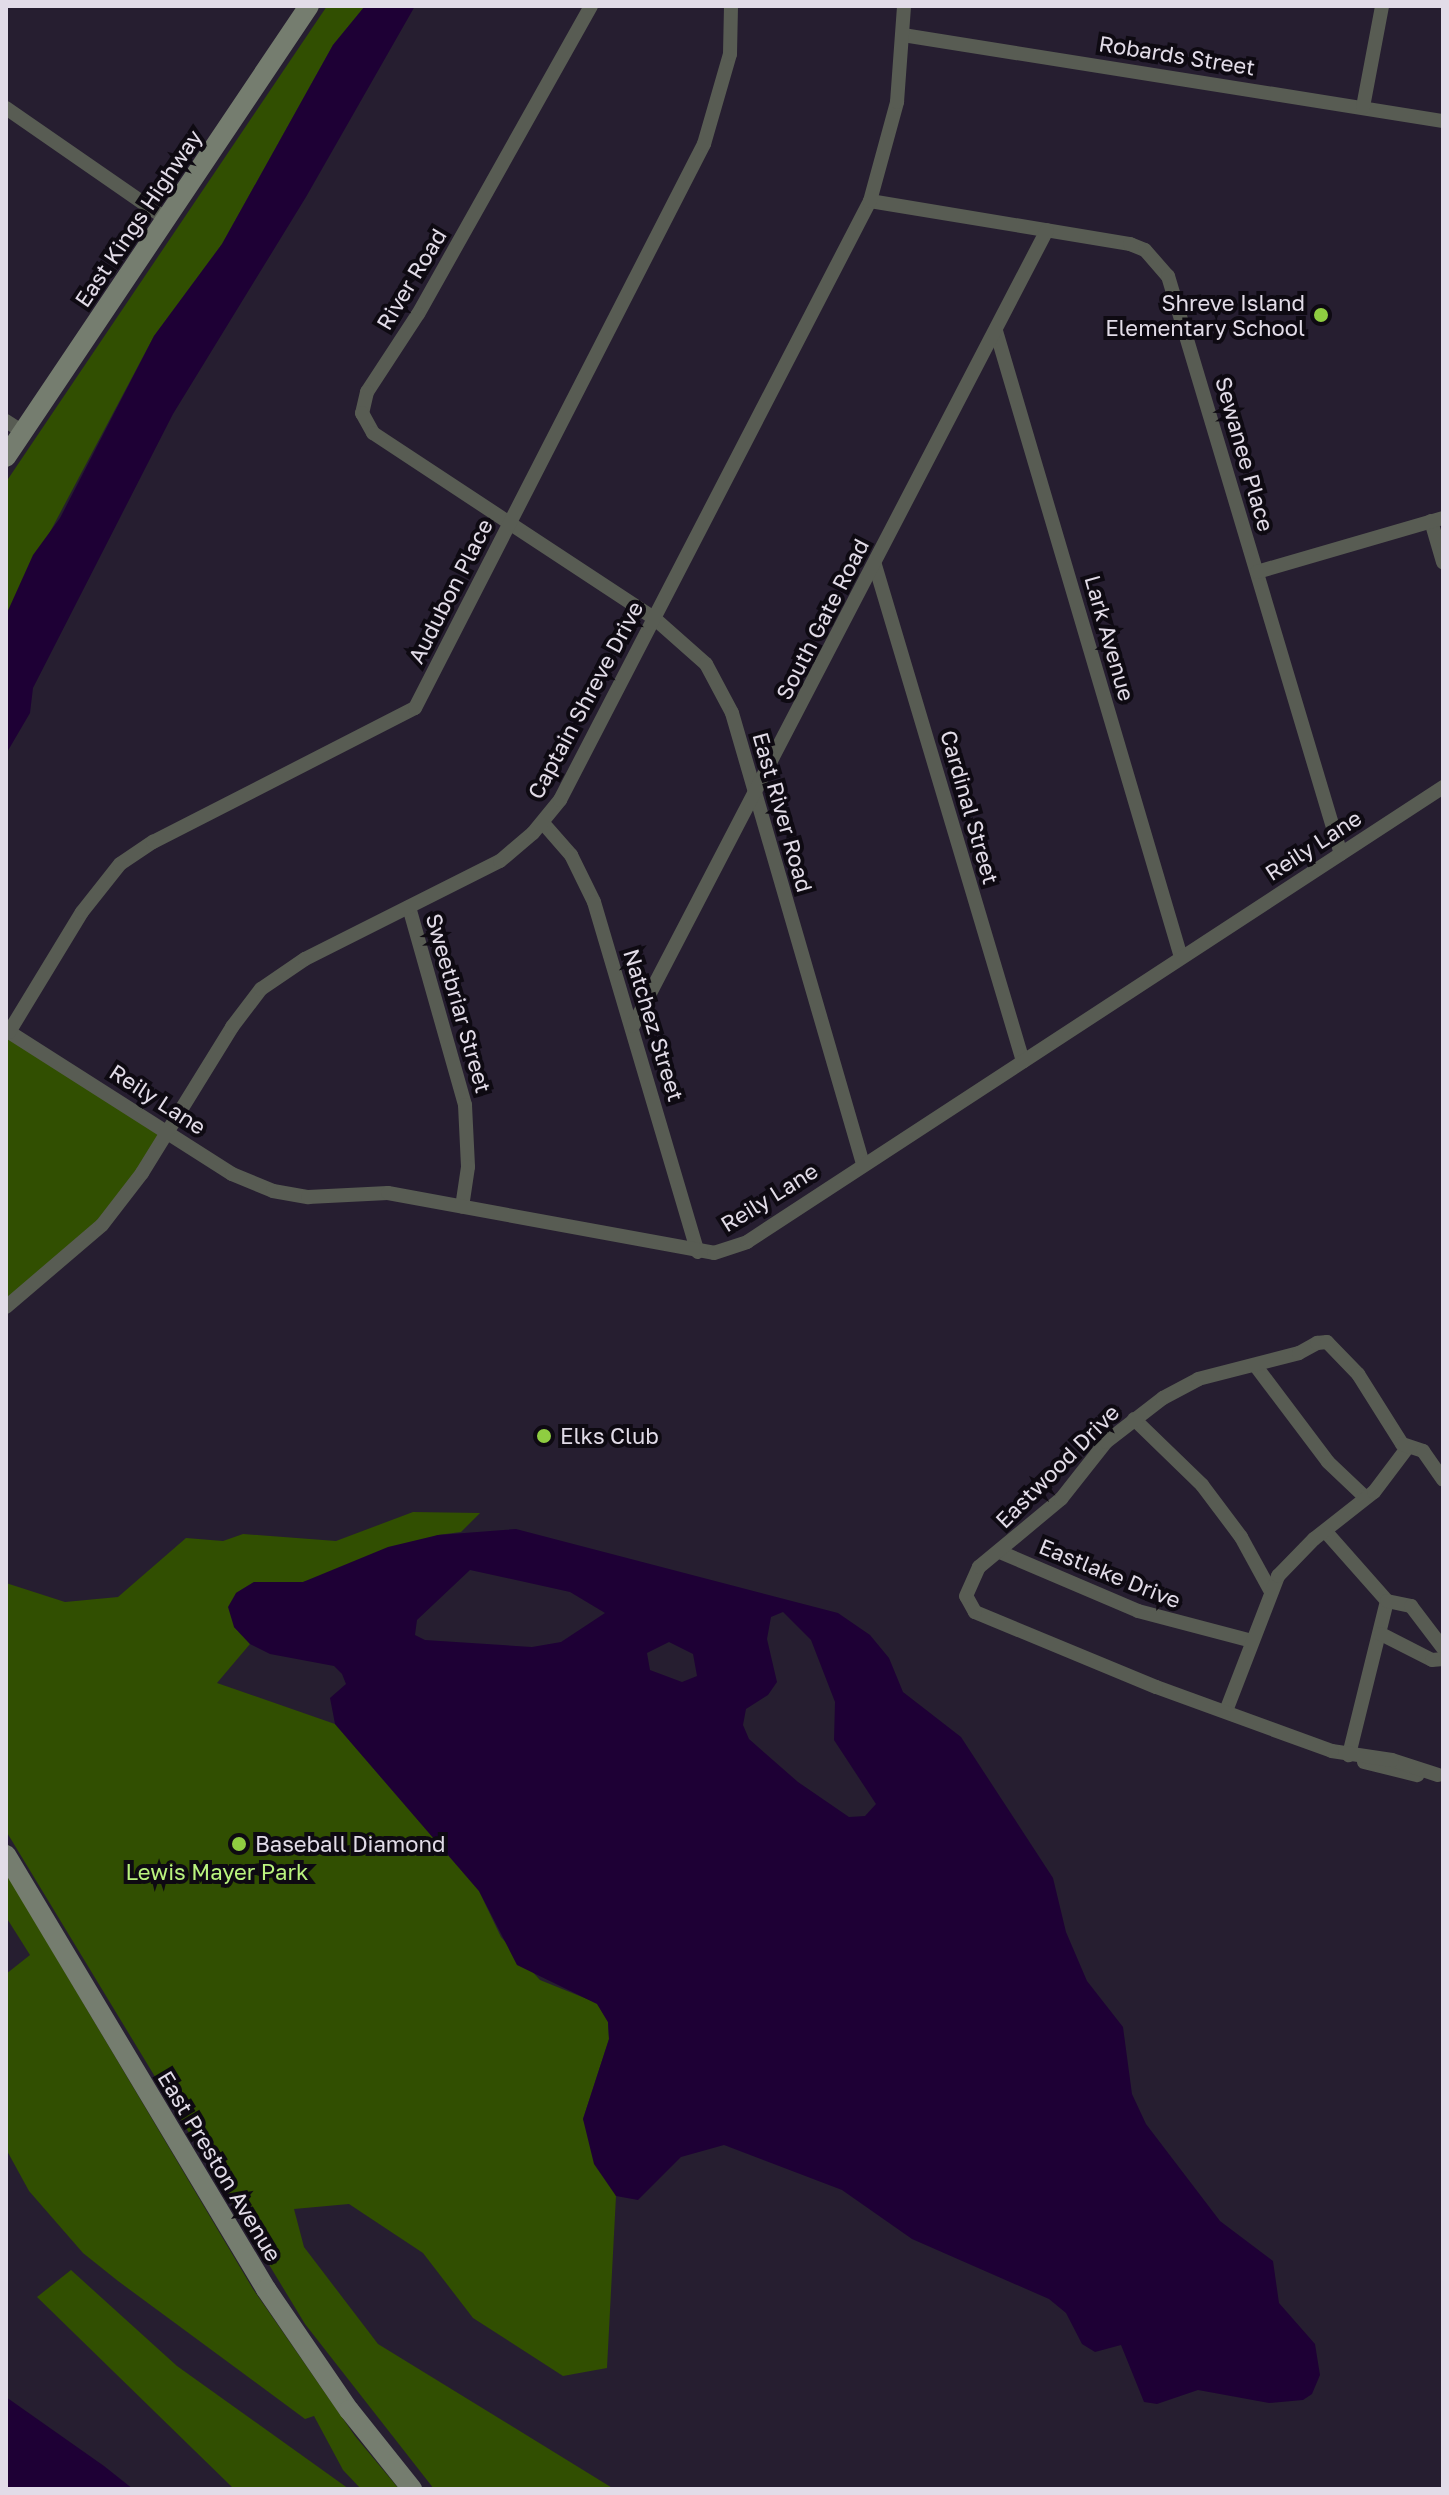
<!DOCTYPE html>
<style>
body{margin:0}
#map{position:relative;width:1449px;height:2495px;overflow:hidden;background:#261e30;font-family:"Golos Text",sans-serif}
div>[style]{position:absolute}
.green>*{inset:0;background:#314f01}
.water>*{inset:0;background:#1e0035}
.street>*{height:14px;margin:-7px;padding:0 7px;transform-origin:7px;border-radius:7px;background:#585c53}
.secondary>*{height:20px;margin:-10px;padding:0 10px;transform-origin:10px;border-radius:10px;background:#757d6f}
.dots>*{width:22px;height:22px;translate:-50% -50%;box-sizing:border-box;border:4px solid #0e0a12;border-radius:50%}
span{translate:-50% -50%;white-space:nowrap;text-align:center;line-height:1.15;-webkit-text-stroke:8px #0e0a12;paint-order:stroke}
.street-label{font-size:22px;color:#e2dce8}
.poi-label{font-size:22px;color:#e2dce8}
.right{translate:-100% -50%;text-align:right}
.left{translate:0 -50%;text-align:left}
.park-label{font-size:22px;color:#baf37e}
.frame{position:absolute;inset:0;border:8px solid #e2dce8;pointer-events:none}
</style>
<div id="map">
<div class="green">
<i style="clip-path:polygon(327px 6px,365px 6px,333px 45px,222px 244px,154px 336px,6px 615px,6px 482px)"></i>
<i style="clip-path:polygon(6px 1029px,169px 1130px,102px 1225px,6px 1306px)"></i>
<i style="clip-path:polygon(413px 1512px,480px 1513px,461px 1532px,438px 1535px,334px 1573px,303px 1582px,254px 1582px,236px 1593px,234px 1627px,250px 1644px,217px 1683px,335px 1724px,479px 1891px,501px 1937px,540px 1980px,597px 2003px,608px 2022px,609px 2039px,583px 2119px,616px 2196px,607px 2368px,563px 2376px,473px 2318px,423px 2253px,349px 2204px,294px 2209px,304px 2247px,378px 2344px,614px 2489px,434px 2489px,305px 2324px,6px 1831px,6px 1583px,65px 1602px,118px 1597px,186px 1538px,223px 1541px,243px 1534px,336px 1541px)"></i>
<i style="clip-path:polygon(6px 1873px,253px 2289px,355px 2436px,399px 2489px,361px 2489px,343px 2470px,314px 2416px,305px 2419px,118px 2281px,83px 2253px,29px 2191px,6px 2149px,6px 1974px,30px 1955px,6px 1917px)"></i>
<i style="clip-path:polygon(71px 2270px,177px 2366px,349px 2489px,234px 2489px,37px 2297px)"></i>
</div>
<div class="water">
<i style="clip-path:polygon(365px 6px,415px 6px,306px 197px,173px 414px,33px 688px,30px 713px,6px 754px,6px 615px,33px 555px,60px 518px,154px 336px,222px 244px,333px 45px)"></i>
<i style="clip-path:polygon(evenodd,516px 1529px,838px 1613px,870px 1635px,889px 1658px,903px 1692px,961px 1737px,1053px 1878px,1066px 1932px,1087px 1981px,1123px 2027px,1132px 2094px,1146px 2124px,1220px 2221px,1273px 2261px,1279px 2303px,1315px 2344px,1320px 2375px,1312px 2394px,1303px 2400px,1269px 2403px,1198px 2390px,1157px 2404px,1144px 2402px,1121px 2345px,1095px 2352px,1082px 2344px,1066px 2313px,1049px 2299px,912px 2239px,842px 2190px,724px 2145px,681px 2157px,638px 2200px,616px 2196px,594px 2164px,583px 2119px,609px 2039px,608px 2022px,597px 2004px,517px 1965px,479px 1891px,335px 1724px,330px 1698px,346px 1684px,342px 1674px,334px 1666px,270px 1654px,250px 1644px,234px 1627px,228px 1607px,236px 1593px,254px 1582px,303px 1582px,388px 1547px,438px 1535px,516px 1529px,470px 1570px,570px 1592px,605px 1613px,561px 1642px,532px 1647px,425px 1640px,415px 1635px,417px 1620px,470px 1570px,516px 1529px,783px 1612px,811px 1640px,835px 1702px,834px 1740px,876px 1804px,865px 1816px,849px 1817px,798px 1782px,749px 1739px,743px 1725px,746px 1709px,768px 1695px,777px 1682px,767px 1639px,771px 1617px,783px 1612px,516px 1529px,669px 1642px,693px 1654px,697px 1676px,682px 1682px,650px 1670px,647px 1653px,669px 1642px)"></i>
<i style="clip-path:polygon(6px 2397px,104px 2466px,133px 2489px,6px 2489px)"></i>
</div>
<div class="street">
<i style="left:591px;top:6px;width:353px;rotate:119.3deg"></i>
<i style="left:418px;top:314px;width:93px;rotate:123.2deg"></i>
<i style="left:367px;top:392px;width:22px;rotate:103deg"></i>
<i style="left:362px;top:413px;width:23px;rotate:61deg"></i>
<i style="left:373px;top:433px;width:336px;rotate:33.4deg"></i>
<i style="left:654px;top:618px;width:69px;rotate:41.5deg"></i>
<i style="left:706px;top:664px;width:55px;rotate:62deg"></i>
<i style="left:732px;top:713px;width:470px;rotate:73.8deg"></i>
<i style="left:903px;top:35px;width:547px;rotate:9.05deg"></i>
<i style="left:1363px;top:107px;width:103px;rotate:-79.3deg"></i>
<i style="left:6px;top:108px;width:193px;rotate:34.7deg"></i>
<i style="left:870px;top:201px;width:264px;rotate:9.4deg"></i>
<i style="left:1130px;top:244px;width:16px;rotate:22deg"></i>
<i style="left:1145px;top:250px;width:35px;rotate:49deg"></i>
<i style="left:1168px;top:276px;width:603px;rotate:73.34deg"></i>
<i style="left:996px;top:331px;width:653px;rotate:73.54deg"></i>
<i style="left:6px;top:421px;width:20px;rotate:33deg"></i>
<i style="left:1431px;top:521px;width:43px;rotate:73.7deg"></i>
<i style="left:875px;top:565px;width:518px;rotate:73.39deg"></i>
<i style="left:1257px;top:572px;width:194px;rotate:-16.2deg"></i>
<i style="left:543px;top:823px;width:43px;rotate:48.8deg"></i>
<i style="left:571px;top:855px;width:52px;rotate:63.9deg"></i>
<i style="left:594px;top:902px;width:365px;rotate:73.5deg"></i>
<i style="left:409px;top:907px;width:206px;rotate:74.2deg"></i>
<i style="left:465px;top:1105px;width:62px;rotate:87.2deg"></i>
<i style="left:468px;top:1167px;width:40px;rotate:98.5deg"></i>
<i style="left:633px;top:1026px;width:897px;rotate:-62.52deg"></i>
<i style="left:6px;top:1030px;width:268px;rotate:32.5deg"></i>
<i style="left:232px;top:1174px;width:44px;rotate:22.5deg"></i>
<i style="left:273px;top:1191px;width:36px;rotate:10deg"></i>
<i style="left:308px;top:1197px;width:80px;rotate:-2.9deg"></i>
<i style="left:388px;top:1193px;width:331px;rotate:10.4deg"></i>
<i style="left:714px;top:1253px;width:35px;rotate:-18deg"></i>
<i style="left:747px;top:1242px;width:832px;rotate:-33.17deg"></i>
<i style="left:9px;top:1032px;width:140px;rotate:-58.7deg"></i>
<i style="left:82px;top:912px;width:61px;rotate:-51.6deg"></i>
<i style="left:120px;top:864px;width:40px;rotate:-34deg"></i>
<i style="left:153px;top:842px;width:294px;rotate:-27.1deg"></i>
<i style="left:415px;top:708px;width:634px;rotate:-62.87deg"></i>
<i style="left:704px;top:144px;width:94px;rotate:-73.9deg"></i>
<i style="left:730px;top:54px;width:48px;rotate:-88.8deg"></i>
<i style="left:6px;top:1307px;width:126px;rotate:-40.5deg"></i>
<i style="left:102px;top:1225px;width:66px;rotate:-52.4deg"></i>
<i style="left:142px;top:1173px;width:172px;rotate:-58.3deg"></i>
<i style="left:232px;top:1027px;width:48px;rotate:-52.7deg"></i>
<i style="left:261px;top:989px;width:53px;rotate:-34.3deg"></i>
<i style="left:305px;top:959px;width:218px;rotate:-26.7deg"></i>
<i style="left:500px;top:861px;width:43px;rotate:-40.3deg"></i>
<i style="left:533px;top:833px;width:43px;rotate:-50.7deg"></i>
<i style="left:560px;top:800px;width:674px;rotate:-62.64deg"></i>
<i style="left:870px;top:201px;width:103px;rotate:-74.7deg"></i>
<i style="left:897px;top:102px;width:96px;rotate:-85.8deg"></i>
<i style="left:1255px;top:1365px;width:121px;rotate:53deg"></i>
<i style="left:1328px;top:1462px;width:52px;rotate:43.5deg"></i>
<i style="left:1134px;top:1419px;width:95px;rotate:44.1deg"></i>
<i style="left:1202px;top:1485px;width:65px;rotate:53.1deg"></i>
<i style="left:1241px;top:1537px;width:60px;rotate:61.3deg"></i>
<i style="left:1326px;top:1532px;width:92px;rotate:48.5deg"></i>
<i style="left:1387px;top:1601px;width:159px;rotate:103.9deg"></i>
<i style="left:1000px;top:1552px;width:150px;rotate:23.1deg"></i>
<i style="left:1138px;top:1611px;width:118px;rotate:14.7deg"></i>
<i style="left:1387px;top:1601px;width:25px;rotate:12deg"></i>
<i style="left:1411px;top:1606px;width:53px;rotate:52.7deg"></i>
<i style="left:1381px;top:1634px;width:57px;rotate:27deg"></i>
<i style="left:1432px;top:1660px;width:11px;rotate:-5deg"></i>
<i style="left:1226px;top:1711px;width:145px;rotate:-68.9deg"></i>
<i style="left:1278px;top:1576px;width:52px;rotate:-45.8deg"></i>
<i style="left:1314px;top:1539px;width:76px;rotate:-38.1deg"></i>
<i style="left:1374px;top:1492px;width:56px;rotate:-52.9deg"></i>
<i style="left:1364px;top:1762px;width:55px;rotate:13.8deg"></i>
<i style="left:1438px;top:1775px;width:48px;rotate:-161.9deg"></i>
<i style="left:1392px;top:1760px;width:61px;rotate:-171.5deg"></i>
<i style="left:1332px;top:1751px;width:187px;rotate:-160deg"></i>
<i style="left:1156px;top:1687px;width:196px;rotate:-157.5deg"></i>
<i style="left:975px;top:1612px;width:18px;rotate:-119deg"></i>
<i style="left:966px;top:1596px;width:32px;rotate:-66deg"></i>
<i style="left:979px;top:1567px;width:107px;rotate:-39.7deg"></i>
<i style="left:1061px;top:1499px;width:73px;rotate:-51.7deg"></i>
<i style="left:1106px;top:1442px;width:72px;rotate:-37.7deg"></i>
<i style="left:1163px;top:1398px;width:40px;rotate:-28deg"></i>
<i style="left:1198px;top:1379px;width:104px;rotate:-14.4deg"></i>
<i style="left:1299px;top:1353px;width:21px;rotate:-29deg"></i>
<i style="left:1317px;top:1343px;width:10px;rotate:-6deg"></i>
<i style="left:1327px;top:1342px;width:45px;rotate:45.9deg"></i>
<i style="left:1358px;top:1374px;width:83px;rotate:57.8deg"></i>
<i style="left:1402px;top:1444px;width:22px;rotate:18deg"></i>
<i style="left:1423px;top:1451px;width:35px;rotate:55deg"></i>
</div>
<div class="secondary">
<i style="left:6px;top:457px;width:543px;rotate:-56.11deg"></i>
<i style="left:6px;top:1855px;width:506px;rotate:59.08deg"></i>
<i style="left:266px;top:2289px;width:147px;rotate:55.6deg"></i>
<i style="left:349px;top:2410px;width:101px;rotate:51.4deg"></i>
</div>
<div class="dots">
<i style="left:1321px;top:315px;background:#8fcd41"></i>
<i style="left:544px;top:1436px;background:#8fcd41"></i>
<i style="left:239px;top:1844px;background:#8fcd41"></i>
</div>
<div class="street-label">
<span style="left:1177px;top:55px;rotate:9deg">Robards Street</span>
<span style="left:138px;top:218px;rotate:-56deg">East Kings Highway</span>
<span style="left:411px;top:279px;rotate:-59deg">River Road</span>
<span style="left:1245px;top:454px;rotate:74deg">Sewanee Place</span>
<span style="left:450px;top:591px;rotate:-63deg">Audubon Place</span>
<span style="left:822px;top:619px;rotate:-63deg">South Gate Road</span>
<span style="left:1110px;top:638px;rotate:74deg">Lark Avenue</span>
<span style="left:585px;top:700px;rotate:-62deg">Captain Shreve Drive</span>
<span style="left:970px;top:807px;rotate:74deg">Cardinal Street</span>
<span style="left:783px;top:812px;rotate:74deg">East River Road</span>
<span style="left:1313px;top:845px;rotate:-33deg">Reily Lane</span>
<span style="left:459px;top:1003px;rotate:74deg">Sweetbriar Street</span>
<span style="left:654px;top:1025px;rotate:73deg">Natchez Street</span>
<span style="left:158px;top:1099px;rotate:33deg">Reily Lane</span>
<span style="left:769px;top:1197px;rotate:-32deg">Reily Lane</span>
<span style="left:1057px;top:1466px;rotate:-45deg">Eastwood Drive</span>
<span style="left:1110px;top:1573px;rotate:22deg">Eastlake Drive</span>
<span style="left:220px;top:2166px;rotate:59deg">East Preston Avenue</span>
</div>
<div class="poi-label">
<span class="right" style="left:1305px;top:315px">Shreve Island<br>Elementary School</span>
<span class="left" style="left:560px;top:1436px">Elks Club</span>
<span class="left" style="left:255px;top:1844px">Baseball Diamond</span>
</div>
<div class="park-label">
<span style="left:217px;top:1872px">Lewis Mayer Park</span>
</div>
<div class="frame"></div>
</div>
